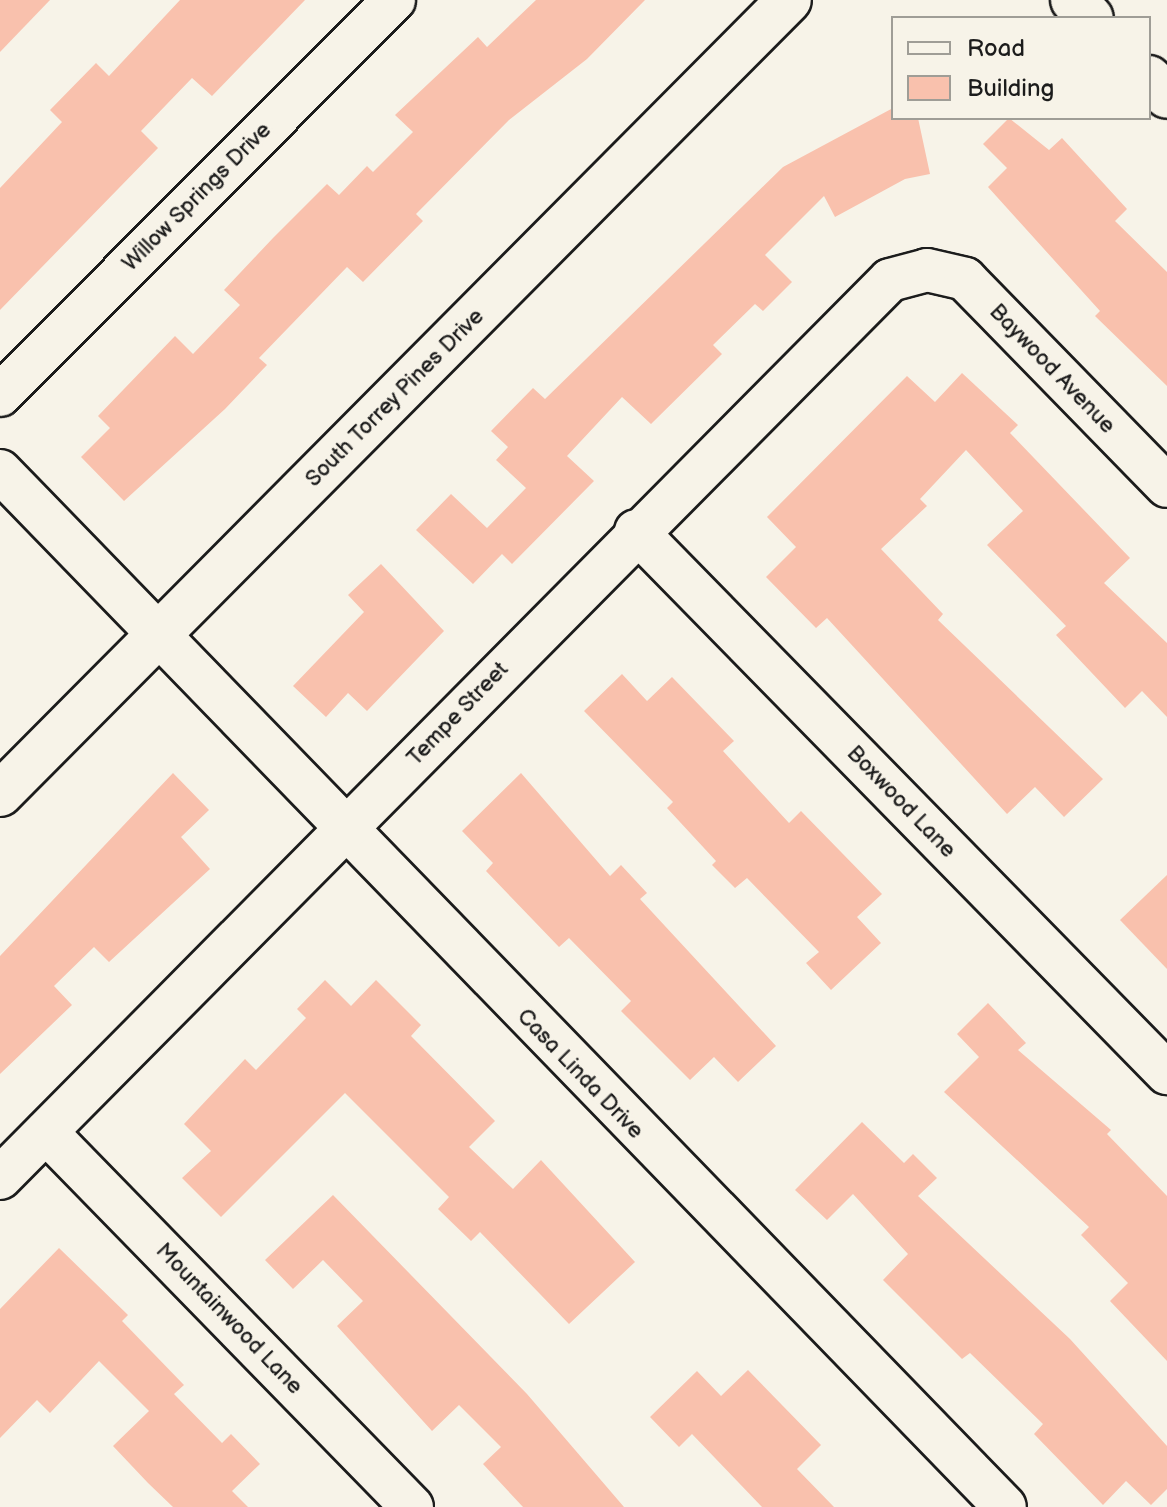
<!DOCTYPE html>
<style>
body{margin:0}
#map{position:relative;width:1167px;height:1507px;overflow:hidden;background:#f7f3e8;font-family:"Balsamiq Sans",sans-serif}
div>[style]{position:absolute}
.building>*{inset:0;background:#f9c1ad}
.roads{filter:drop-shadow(2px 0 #1c1c1c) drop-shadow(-2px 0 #1c1c1c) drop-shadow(0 2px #1c1c1c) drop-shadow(0 -2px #1c1c1c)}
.minor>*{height:42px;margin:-21px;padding:0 21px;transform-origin:21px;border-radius:21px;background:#f7f3e8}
.tertiary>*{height:44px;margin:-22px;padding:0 22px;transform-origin:22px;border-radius:22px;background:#f7f3e8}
.secondary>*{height:44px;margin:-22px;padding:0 22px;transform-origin:22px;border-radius:22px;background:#f7f3e8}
span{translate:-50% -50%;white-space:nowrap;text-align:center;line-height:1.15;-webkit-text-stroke:6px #f7f3e8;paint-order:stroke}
.street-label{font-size:22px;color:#1c1c1c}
.legend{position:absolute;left:891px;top:16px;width:260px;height:104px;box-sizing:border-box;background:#f7f3e8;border:2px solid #9f9d96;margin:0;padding:10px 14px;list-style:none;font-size:24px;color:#1c1c1c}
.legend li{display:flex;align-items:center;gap:16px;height:40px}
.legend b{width:40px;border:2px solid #9f9d96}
</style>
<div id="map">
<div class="building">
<i style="clip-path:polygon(0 0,50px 0,0 52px)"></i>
<i style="clip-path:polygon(180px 0,305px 0,212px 96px,192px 78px,141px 131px,158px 148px,0 310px,0 188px,62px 122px,50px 110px,96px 63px,109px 76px)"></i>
<i style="clip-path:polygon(536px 0,645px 0,587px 59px,509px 120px,416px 214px,423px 221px,363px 282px,347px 267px,259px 358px,267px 365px,225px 409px,124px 501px,81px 457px,110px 428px,98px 416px,175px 336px,193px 354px,240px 305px,224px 290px,273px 238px,327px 184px,339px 195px,367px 166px,373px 172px,413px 132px,395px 115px,478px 37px,487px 47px)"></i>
<i style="clip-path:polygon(893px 108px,893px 118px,918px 118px,930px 174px,905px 179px,835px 217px,824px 196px,765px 255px,792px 282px,763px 311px,755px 304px,713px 345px,722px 354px,651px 424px,622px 397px,567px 456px,594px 481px,512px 564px,502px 554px,473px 584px,416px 530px,451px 494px,487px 528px,526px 488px,496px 460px,508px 447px,491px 431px,533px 388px,545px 399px,783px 167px)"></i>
<i style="clip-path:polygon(1009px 118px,1049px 150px,1062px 138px,1127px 209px,1115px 221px,1167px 272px,1167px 386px,1095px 316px,1100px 311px,988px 187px,1007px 168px,983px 144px)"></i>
<i style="clip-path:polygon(962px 373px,1018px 425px,1010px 433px,1130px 558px,1104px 583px,1167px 643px,1167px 717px,1142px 691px,1125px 708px,1056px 635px,1066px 626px,987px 545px,1023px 511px,966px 450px,920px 499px,927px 506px,881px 549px,943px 614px,938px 620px,1103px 779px,1064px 817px,1035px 787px,1007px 814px,827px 618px,816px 628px,766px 577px,796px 547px,767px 517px,907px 376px,935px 402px)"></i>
<i style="clip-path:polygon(381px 564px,444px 631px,367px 711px,348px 693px,326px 717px,293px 686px,364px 612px,348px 595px)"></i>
<i style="clip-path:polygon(622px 674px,647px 701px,672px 677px,734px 741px,723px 751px,789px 823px,801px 811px,882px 894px,857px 917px,881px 943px,831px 990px,806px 963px,819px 952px,747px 878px,735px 888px,712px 865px,716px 861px,667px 808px,673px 802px,584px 711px)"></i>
<i style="clip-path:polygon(173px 773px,209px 810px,181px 837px,210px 869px,109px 962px,94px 947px,54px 986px,72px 1005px,0 1074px,0 956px)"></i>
<i style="clip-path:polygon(521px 773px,610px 876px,621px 865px,647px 893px,640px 899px,776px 1046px,738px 1082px,714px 1057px,690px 1080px,621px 1011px,631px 1001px,569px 938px,559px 947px,486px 871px,493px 863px,462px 831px)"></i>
<i style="clip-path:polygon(1167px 875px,1167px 969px,1120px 920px)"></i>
<i style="clip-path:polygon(325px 980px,351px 1006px,376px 980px,421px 1025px,411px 1036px,495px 1121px,469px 1147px,513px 1189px,541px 1160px,635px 1262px,569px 1324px,480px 1232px,471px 1241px,438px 1209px,449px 1197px,345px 1093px,221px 1217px,182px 1178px,211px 1151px,184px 1124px,245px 1059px,256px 1070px,306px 1018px,297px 1009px)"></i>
<i style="clip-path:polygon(988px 1003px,1026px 1043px,1018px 1050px,1111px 1130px,1107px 1134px,1167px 1196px,1167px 1361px,1110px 1301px,1128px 1283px,1081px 1235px,1089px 1227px,944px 1092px,979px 1057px,957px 1034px)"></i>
<i style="clip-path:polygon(862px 1122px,904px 1163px,913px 1154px,937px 1178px,918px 1196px,1070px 1339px,1167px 1446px,1167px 1489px,1151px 1505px,1126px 1481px,1103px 1505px,1034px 1434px,1043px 1424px,970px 1353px,962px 1359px,883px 1280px,908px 1254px,853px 1194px,827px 1220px,795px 1190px)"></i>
<i style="clip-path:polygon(333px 1195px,527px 1394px,624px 1507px,523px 1507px,483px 1464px,501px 1447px,459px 1405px,432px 1431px,337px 1326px,363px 1301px,323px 1260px,293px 1289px,265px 1260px)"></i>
<i style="clip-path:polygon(59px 1248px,128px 1315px,122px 1321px,184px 1385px,174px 1394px,222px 1443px,231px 1434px,260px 1464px,232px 1491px,248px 1507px,173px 1507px,148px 1483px,113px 1446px,149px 1411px,99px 1361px,50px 1413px,37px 1400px,0 1438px,0 1309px)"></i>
<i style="clip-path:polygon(748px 1370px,821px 1445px,797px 1469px,834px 1507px,762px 1507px,692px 1434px,679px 1447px,650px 1417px,697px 1371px,721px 1396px)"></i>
</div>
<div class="roads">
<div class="minor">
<i style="left:0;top:395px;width:558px;rotate:-45.07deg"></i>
<i style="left:0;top:471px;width:1443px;rotate:45.87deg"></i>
<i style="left:636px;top:531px;width:759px;rotate:45.59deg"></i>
<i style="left:46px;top:1132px;width:524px;rotate:45.7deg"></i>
<i style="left:0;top:1178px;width:1264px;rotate:-45.26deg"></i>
<i style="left:890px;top:280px;width:38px;rotate:-15deg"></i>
<i style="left:927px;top:270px;width:39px;rotate:13deg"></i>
<i style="left:965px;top:279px;width:289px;rotate:45.7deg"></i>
</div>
<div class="tertiary">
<i style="left:1073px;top:0;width:25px;rotate:45deg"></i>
<i style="left:1149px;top:78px;width:25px;rotate:45deg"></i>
</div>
<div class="secondary">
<i style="left:0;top:794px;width:1119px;rotate:-45.18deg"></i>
</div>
</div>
<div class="street-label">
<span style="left:197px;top:197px;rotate:-45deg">Willow Springs Drive</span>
<span style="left:1052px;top:369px;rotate:46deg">Baywood Avenue</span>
<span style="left:395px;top:398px;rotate:-45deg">South Torrey Pines Drive</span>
<span style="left:458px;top:714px;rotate:-46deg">Tempe Street</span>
<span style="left:901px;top:802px;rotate:46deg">Boxwood Lane</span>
<span style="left:580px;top:1074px;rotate:46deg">Casa Linda Drive</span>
<span style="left:229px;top:1319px;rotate:46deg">Mountainwood Lane</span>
</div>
<ul class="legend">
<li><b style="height:10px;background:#f7f3e8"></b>Road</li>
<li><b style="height:22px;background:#f9c1ad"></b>Building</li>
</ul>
</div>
